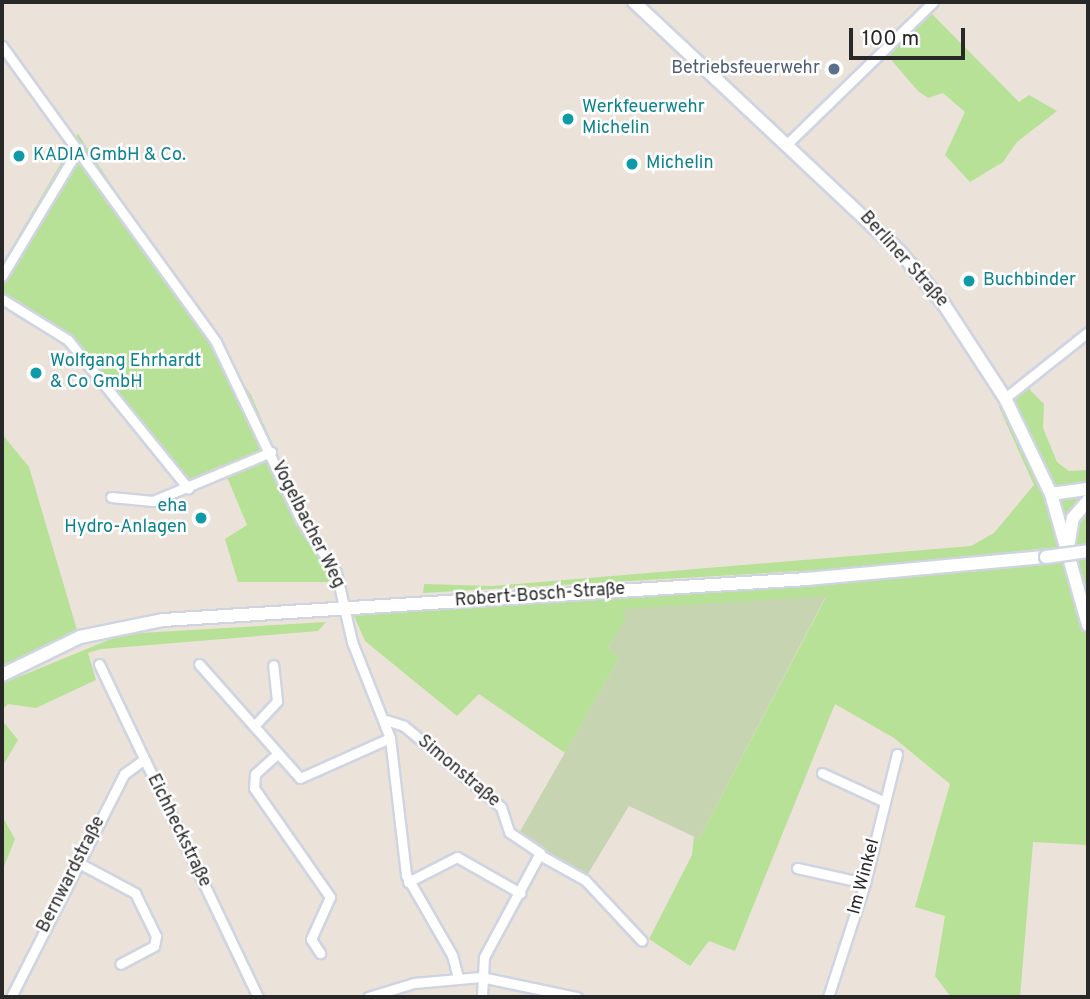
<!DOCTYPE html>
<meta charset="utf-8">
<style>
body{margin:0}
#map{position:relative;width:1090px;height:999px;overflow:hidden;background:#ebe2da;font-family:Overpass,sans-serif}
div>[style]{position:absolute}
.green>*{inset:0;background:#b7e196}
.cemetery>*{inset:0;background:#c6d4b1}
.roads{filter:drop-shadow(2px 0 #cfd4e1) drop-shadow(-2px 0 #cfd4e1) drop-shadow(0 2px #cfd4e1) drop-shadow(0 -2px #cfd4e1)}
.street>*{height:9px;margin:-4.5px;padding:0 4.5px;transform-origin:4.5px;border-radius:4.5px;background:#fff}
.secondary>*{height:12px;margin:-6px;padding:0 6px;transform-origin:6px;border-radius:6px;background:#fff}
.bridges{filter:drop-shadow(2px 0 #cfd4e1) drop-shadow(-2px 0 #cfd4e1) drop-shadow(0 2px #cfd4e1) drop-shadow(0 -2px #cfd4e1)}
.secondary-bridge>*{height:12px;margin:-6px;padding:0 6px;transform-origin:6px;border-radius:6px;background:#fff}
.dots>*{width:19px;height:19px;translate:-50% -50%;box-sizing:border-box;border:4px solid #fff;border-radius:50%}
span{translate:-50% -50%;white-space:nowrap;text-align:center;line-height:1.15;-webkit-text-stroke:5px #fff;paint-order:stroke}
.service-label{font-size:18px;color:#4e5e75}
.right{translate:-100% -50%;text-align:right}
.culture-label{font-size:18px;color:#0d838f}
.left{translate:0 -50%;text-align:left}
.street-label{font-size:18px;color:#282828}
.frame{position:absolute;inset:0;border:4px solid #282828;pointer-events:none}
.scale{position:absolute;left:849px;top:28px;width:116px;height:32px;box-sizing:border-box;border:4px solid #282828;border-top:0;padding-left:9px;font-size:21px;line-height:24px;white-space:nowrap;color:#282828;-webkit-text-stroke:5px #fff;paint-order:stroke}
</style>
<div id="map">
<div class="green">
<i style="clip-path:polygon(931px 13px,1019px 102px,1029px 95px,1057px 111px,1017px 142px,1003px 162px,970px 182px,945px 155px,965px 112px,943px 93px,928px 98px,918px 91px,887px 55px)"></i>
<i style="clip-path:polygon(78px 134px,251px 395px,311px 533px,343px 582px,238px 582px,225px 539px,247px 525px,222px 465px,188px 480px,69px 335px,2px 295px,2px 264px)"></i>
<i style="clip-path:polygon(1027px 387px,1044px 404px,1043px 428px,1057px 462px,1069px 471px,1088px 470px,1088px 544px,853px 568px,423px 593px,424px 584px,493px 586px,971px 546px,994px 533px,1034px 485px,999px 407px)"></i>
<i style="clip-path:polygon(2px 434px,29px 467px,77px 630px,2px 670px)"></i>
<i style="clip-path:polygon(1088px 559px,1088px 845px,1033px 842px,1020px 997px,951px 997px,935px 976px,945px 916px,915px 907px,950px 784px,894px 738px,835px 704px,735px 951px,709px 941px,690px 966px,649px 939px,692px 855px,694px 836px,699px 839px,826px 597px,626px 620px,608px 647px,619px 658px,565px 753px,479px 694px,457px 716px,365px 641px,354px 616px)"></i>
<i style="clip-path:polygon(326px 622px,318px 631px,101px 649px,88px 653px,96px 680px,36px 708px,8px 704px,2px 710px,4px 683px,123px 634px)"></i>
<i style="clip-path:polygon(2px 720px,18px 740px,2px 767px)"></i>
<i style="clip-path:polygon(2px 816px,15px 839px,3px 869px,2px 896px)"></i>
</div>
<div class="cemetery">
<i style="clip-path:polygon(826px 596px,699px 839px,629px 806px,586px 877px,518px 835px,619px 658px,608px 647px,625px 620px,624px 609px)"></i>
</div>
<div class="roads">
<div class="street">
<i style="left:2px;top:46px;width:365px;rotate:54.1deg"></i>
<i style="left:216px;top:342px;width:197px;rotate:64.5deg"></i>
<i style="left:301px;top:520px;width:63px;rotate:56.1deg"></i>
<i style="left:336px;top:572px;width:72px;rotate:77.1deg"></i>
<i style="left:352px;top:642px;width:103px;rotate:68.4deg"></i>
<i style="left:390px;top:738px;width:138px;rotate:83.3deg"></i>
<i style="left:406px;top:875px;width:92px;rotate:60.1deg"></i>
<i style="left:452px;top:955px;width:24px;rotate:75deg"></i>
<i style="left:788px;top:143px;width:202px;rotate:-44.2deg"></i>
<i style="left:2px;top:276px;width:149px;rotate:-59deg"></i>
<i style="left:2px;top:299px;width:78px;rotate:31.8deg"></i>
<i style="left:68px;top:340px;width:191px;rotate:51deg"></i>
<i style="left:1005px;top:398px;width:106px;rotate:-38.5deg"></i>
<i style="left:111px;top:497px;width:42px;rotate:5.4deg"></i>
<i style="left:153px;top:501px;width:128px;rotate:-22.6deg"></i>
<i style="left:99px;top:664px;width:369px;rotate:64.5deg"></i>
<i style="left:199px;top:664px;width:152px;rotate:48.5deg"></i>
<i style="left:300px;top:778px;width:98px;rotate:-24deg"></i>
<i style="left:386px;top:720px;width:19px;rotate:18deg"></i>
<i style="left:404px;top:726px;width:126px;rotate:39.9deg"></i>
<i style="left:501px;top:807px;width:26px;rotate:72deg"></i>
<i style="left:509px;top:832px;width:37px;rotate:34deg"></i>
<i style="left:540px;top:853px;width:118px;rotate:118.3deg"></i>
<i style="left:484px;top:957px;width:40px;rotate:92.9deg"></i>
<i style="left:254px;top:726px;width:34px;rotate:-47deg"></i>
<i style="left:277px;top:701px;width:36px;rotate:-96deg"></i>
<i style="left:276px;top:755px;width:28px;rotate:138deg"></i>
<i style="left:255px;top:774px;width:14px;rotate:94deg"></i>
<i style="left:254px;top:788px;width:133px;rotate:55.1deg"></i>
<i style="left:330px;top:897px;width:46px;rotate:114.3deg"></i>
<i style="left:311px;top:939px;width:17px;rotate:57deg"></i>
<i style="left:822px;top:773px;width:69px;rotate:24.7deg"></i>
<i style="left:540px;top:855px;width:51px;rotate:29.1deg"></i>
<i style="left:585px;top:880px;width:83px;rotate:46.9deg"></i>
<i style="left:79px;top:863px;width:64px;rotate:28.2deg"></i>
<i style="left:135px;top:893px;width:48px;rotate:64deg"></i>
<i style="left:156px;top:936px;width:10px;rotate:101deg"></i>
<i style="left:154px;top:946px;width:38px;rotate:152deg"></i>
<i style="left:797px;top:868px;width:70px;rotate:12.4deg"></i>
<i style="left:408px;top:882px;width:55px;rotate:-27deg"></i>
<i style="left:457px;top:857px;width:73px;rotate:29.7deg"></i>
<i style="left:11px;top:997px;width:250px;rotate:-63.1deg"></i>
<i style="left:124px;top:774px;width:24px;rotate:-36deg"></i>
<i style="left:368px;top:997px;width:48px;rotate:-16.9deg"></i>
<i style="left:414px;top:983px;width:67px;rotate:-5.1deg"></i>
<i style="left:481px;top:977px;width:98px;rotate:11.8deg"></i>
<i style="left:828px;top:997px;width:120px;rotate:-72deg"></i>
<i style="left:865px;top:883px;width:133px;rotate:-76.1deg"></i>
</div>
<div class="secondary">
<i style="left:634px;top:2px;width:366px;rotate:43.2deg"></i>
<i style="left:901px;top:253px;width:65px;rotate:50deg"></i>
<i style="left:943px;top:303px;width:113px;rotate:56.9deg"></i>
<i style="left:1005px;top:398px;width:106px;rotate:64.4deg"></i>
<i style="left:1051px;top:494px;width:136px;rotate:74.2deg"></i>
<i style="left:1051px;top:494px;width:37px;rotate:-8deg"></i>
<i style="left:1069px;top:542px;width:24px;rotate:-81deg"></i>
<i style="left:1073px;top:518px;width:23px;rotate:-49deg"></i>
<i style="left:2px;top:675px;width:87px;rotate:-26deg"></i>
<i style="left:80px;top:637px;width:85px;rotate:-11.6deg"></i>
<i style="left:163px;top:620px;width:645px;rotate:-3.64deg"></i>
<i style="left:807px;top:579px;width:240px;rotate:-5.3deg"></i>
</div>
</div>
<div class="bridges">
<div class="secondary-bridge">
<i style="left:1046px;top:557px;width:42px;rotate:-8.1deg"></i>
</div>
</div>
<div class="dots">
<i style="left:834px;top:69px;background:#5c6f8a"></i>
<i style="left:568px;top:119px;background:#0f9aa8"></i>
<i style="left:19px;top:156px;background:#0f9aa8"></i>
<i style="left:632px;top:164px;background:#0f9aa8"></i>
<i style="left:969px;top:281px;background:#0f9aa8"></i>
<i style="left:36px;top:373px;background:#0f9aa8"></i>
<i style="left:201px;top:518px;background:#0f9aa8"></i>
</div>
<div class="service-label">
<span class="right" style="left:820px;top:69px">Betriebsfeuerwehr</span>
</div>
<div class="culture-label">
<span class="left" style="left:582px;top:119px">Werkfeuerwehr<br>Michelin</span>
<span class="left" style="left:33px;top:156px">KADIA GmbH &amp; Co.</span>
<span class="left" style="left:646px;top:164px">Michelin</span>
<span class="left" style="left:983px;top:281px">Buchbinder</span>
<span class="left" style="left:50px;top:373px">Wolfgang Ehrhardt<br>&amp; Co GmbH</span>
<span class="right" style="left:187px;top:518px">eha<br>Hydro-Anlagen</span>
</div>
<div class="street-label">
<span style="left:903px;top:260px;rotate:48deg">Berliner Straße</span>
<span style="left:307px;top:525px;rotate:63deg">Vogelbacher Weg</span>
<span style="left:540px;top:596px;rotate:-4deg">Robert-Bosch-Straße</span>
<span style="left:458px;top:772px;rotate:40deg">Simonstraße</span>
<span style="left:178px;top:831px;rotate:64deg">Eichheckstraße</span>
<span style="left:72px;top:875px;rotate:-63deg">Bernwardstraße</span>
<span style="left:865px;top:877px;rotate:-75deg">Im Winkel</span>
</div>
<div class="frame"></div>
<div class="scale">100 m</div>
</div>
